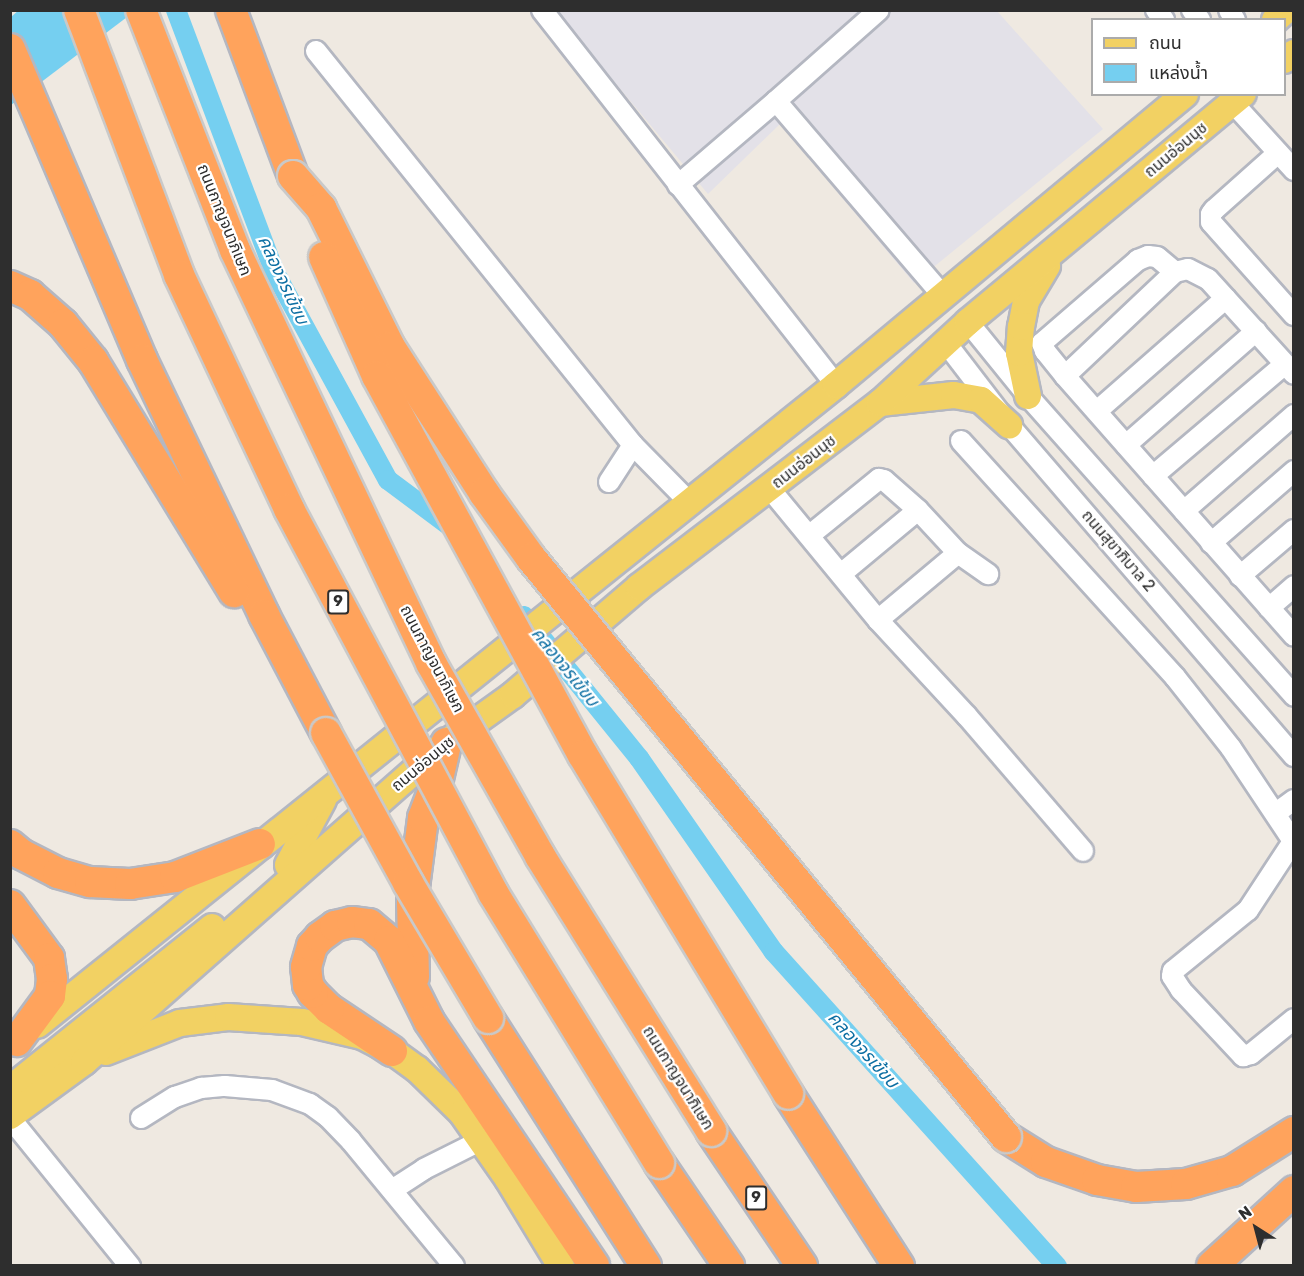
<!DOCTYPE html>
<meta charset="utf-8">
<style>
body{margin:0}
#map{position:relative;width:1304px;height:1276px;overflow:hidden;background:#efe9e1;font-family:Rubik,"Noto Sans Thai",sans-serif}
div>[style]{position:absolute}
.industrial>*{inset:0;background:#e3e1e8}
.water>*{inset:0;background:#75cff0}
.canal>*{height:20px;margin:-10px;padding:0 10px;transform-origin:10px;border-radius:10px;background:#75cff0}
.roads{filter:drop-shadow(2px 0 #b4b7c1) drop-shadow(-2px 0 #b4b7c1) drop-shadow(0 2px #b4b7c1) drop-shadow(0 -2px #b4b7c1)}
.minor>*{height:20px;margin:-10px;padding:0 10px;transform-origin:10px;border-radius:10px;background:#fff}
.major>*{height:26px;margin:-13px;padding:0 13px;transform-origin:13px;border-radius:13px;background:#f2d163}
.highway>*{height:30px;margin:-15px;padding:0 15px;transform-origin:15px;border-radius:15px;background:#ffa35c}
.bridges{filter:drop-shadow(2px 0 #c9c9c9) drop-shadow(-2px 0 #c9c9c9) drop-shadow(0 2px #c9c9c9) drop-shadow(0 -2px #c9c9c9)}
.highway-bridge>*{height:30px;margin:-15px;padding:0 15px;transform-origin:15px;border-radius:15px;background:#ffa35c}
span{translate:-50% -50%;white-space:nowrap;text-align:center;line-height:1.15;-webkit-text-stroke:4.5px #fff;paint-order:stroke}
.shield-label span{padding:2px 4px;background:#fff;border:2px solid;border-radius:4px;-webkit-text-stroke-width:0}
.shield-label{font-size:15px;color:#2e2e2e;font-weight:700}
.street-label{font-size:16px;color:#2e2e2e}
.water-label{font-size:18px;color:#0d6fa3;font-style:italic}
.frame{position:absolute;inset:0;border:12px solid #2e2e2e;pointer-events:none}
.legend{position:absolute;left:1091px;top:18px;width:195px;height:78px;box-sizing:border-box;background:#fff;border:2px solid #ababab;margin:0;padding:8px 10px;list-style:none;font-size:18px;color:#2e2e2e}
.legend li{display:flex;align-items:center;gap:12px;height:30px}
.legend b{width:30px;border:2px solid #ababab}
.north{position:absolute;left:1226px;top:1198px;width:60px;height:60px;-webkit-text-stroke:4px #fff;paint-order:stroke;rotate:324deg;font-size:16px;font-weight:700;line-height:24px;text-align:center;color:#2e2e2e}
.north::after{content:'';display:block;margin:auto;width:21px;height:27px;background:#2e2e2e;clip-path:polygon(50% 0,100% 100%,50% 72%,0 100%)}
</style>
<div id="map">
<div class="industrial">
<i style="clip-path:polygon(555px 11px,997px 11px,1103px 129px,914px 283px,780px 124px,708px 194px)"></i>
</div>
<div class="water">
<i style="clip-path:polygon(19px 10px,135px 11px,11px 105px,11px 17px)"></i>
</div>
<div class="canal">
<i style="left:176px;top:10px;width:279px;rotate:69.4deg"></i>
<i style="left:274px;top:271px;width:238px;rotate:61.4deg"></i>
<i style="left:388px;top:480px;width:84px;rotate:36.7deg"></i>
<i style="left:524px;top:616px;width:183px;rotate:51deg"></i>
<i style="left:639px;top:758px;width:236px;rotate:55.2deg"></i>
<i style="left:774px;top:952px;width:423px;rotate:48deg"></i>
</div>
<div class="roads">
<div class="minor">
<i style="left:542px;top:10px;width:477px;rotate:51.9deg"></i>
<i style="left:1156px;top:10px;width:13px;rotate:51deg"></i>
<i style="left:1192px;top:10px;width:13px;rotate:51deg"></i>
<i style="left:1229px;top:10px;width:12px;rotate:59deg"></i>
<i style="left:316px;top:51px;width:506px;rotate:51.18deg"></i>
<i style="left:633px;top:445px;width:80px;rotate:45.5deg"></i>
<i style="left:776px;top:101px;width:137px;rotate:-41.5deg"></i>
<i style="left:1233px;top:103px;width:91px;rotate:47.7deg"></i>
<i style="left:1278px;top:153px;width:86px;rotate:138.3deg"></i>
<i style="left:1214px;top:210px;width:5px;rotate:127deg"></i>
<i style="left:1211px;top:214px;width:8px;rotate:90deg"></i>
<i style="left:1211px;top:222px;width:125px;rotate:48.3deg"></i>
<i style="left:678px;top:185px;width:129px;rotate:-40.6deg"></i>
<i style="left:776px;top:101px;width:257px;rotate:49.4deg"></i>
<i style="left:1175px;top:272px;width:23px;rotate:-140deg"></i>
<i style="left:1157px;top:257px;width:9px;rotate:-174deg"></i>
<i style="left:1148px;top:256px;width:11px;rotate:158deg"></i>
<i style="left:1138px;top:260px;width:127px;rotate:139.2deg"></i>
<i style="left:1042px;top:343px;width:9px;rotate:69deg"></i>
<i style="left:1045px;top:351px;width:32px;rotate:51deg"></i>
<i style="left:1065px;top:376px;width:346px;rotate:48.6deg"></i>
<i style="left:968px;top:322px;width:95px;rotate:51deg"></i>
<i style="left:1028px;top:396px;width:401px;rotate:48.4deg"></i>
<i style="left:946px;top:343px;width:103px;rotate:52.5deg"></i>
<i style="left:1009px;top:425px;width:437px;rotate:49.3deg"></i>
<i style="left:1065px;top:376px;width:151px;rotate:-43.4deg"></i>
<i style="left:1175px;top:272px;width:13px;rotate:-13deg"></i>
<i style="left:1188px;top:269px;width:22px;rotate:27deg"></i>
<i style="left:1208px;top:279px;width:128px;rotate:47.8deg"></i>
<i style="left:1097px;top:411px;width:171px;rotate:-41.2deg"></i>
<i style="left:961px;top:441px;width:319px;rotate:47.8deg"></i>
<i style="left:1175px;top:677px;width:90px;rotate:51.7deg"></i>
<i style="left:1231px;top:748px;width:112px;rotate:56.3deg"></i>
<i style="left:1126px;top:445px;width:173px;rotate:-41.2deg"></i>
<i style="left:1153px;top:476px;width:173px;rotate:-40.3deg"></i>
<i style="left:609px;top:482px;width:44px;rotate:-57deg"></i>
<i style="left:770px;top:489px;width:170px;rotate:50.5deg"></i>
<i style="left:878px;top:620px;width:131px;rotate:47.2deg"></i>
<i style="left:967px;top:716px;width:178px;rotate:49.3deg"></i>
<i style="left:1184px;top:511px;width:146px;rotate:-41.1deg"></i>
<i style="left:810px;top:535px;width:89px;rotate:-39.1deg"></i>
<i style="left:879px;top:479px;width:5px;rotate:11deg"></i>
<i style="left:884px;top:480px;width:45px;rotate:41.4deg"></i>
<i style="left:918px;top:510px;width:59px;rotate:47.1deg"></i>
<i style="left:958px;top:553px;width:37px;rotate:35deg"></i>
<i style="left:1211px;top:543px;width:110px;rotate:-40.9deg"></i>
<i style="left:841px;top:574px;width:100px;rotate:-39.7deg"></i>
<i style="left:1240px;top:576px;width:71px;rotate:-40.4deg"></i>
<i style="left:1269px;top:608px;width:33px;rotate:-41deg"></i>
<i style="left:878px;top:620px;width:104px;rotate:-39.9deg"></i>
<i style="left:1276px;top:813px;width:22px;rotate:-36deg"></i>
<i style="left:1294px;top:840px;width:84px;rotate:123.3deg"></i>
<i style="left:1248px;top:910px;width:97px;rotate:140.9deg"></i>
<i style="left:1173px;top:971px;width:5px;rotate:101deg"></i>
<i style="left:1172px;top:976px;width:17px;rotate:57deg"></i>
<i style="left:1181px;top:990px;width:91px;rotate:46.8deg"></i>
<i style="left:1243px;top:1056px;width:8px;rotate:-14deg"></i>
<i style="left:1251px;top:1054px;width:55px;rotate:-39.1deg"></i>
<i style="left:10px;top:1118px;width:191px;rotate:51deg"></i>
<i style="left:141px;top:1118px;width:40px;rotate:-32deg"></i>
<i style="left:175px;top:1097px;width:28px;rotate:-19deg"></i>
<i style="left:201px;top:1088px;width:24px;rotate:-5deg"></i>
<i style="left:225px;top:1086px;width:47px;rotate:4.9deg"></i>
<i style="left:272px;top:1090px;width:40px;rotate:20.2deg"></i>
<i style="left:310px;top:1104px;width:22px;rotate:36deg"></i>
<i style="left:328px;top:1117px;width:33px;rotate:46deg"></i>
<i style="left:351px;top:1141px;width:162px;rotate:50.5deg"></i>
<i style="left:392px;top:1190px;width:38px;rotate:-33deg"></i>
<i style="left:424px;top:1169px;width:65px;rotate:-26.6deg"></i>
</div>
<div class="major">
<i style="left:1275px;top:20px;width:15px;rotate:-42deg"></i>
<i style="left:1284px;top:60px;width:12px;rotate:-35deg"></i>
<i style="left:1028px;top:396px;width:44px;rotate:-101.8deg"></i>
<i style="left:1019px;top:353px;width:26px;rotate:-86deg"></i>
<i style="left:1021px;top:327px;width:26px;rotate:-79deg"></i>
<i style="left:1026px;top:301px;width:41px;rotate:-59deg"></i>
<i style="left:880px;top:403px;width:74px;rotate:-6.2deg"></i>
<i style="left:954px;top:395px;width:27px;rotate:10deg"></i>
<i style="left:981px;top:400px;width:38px;rotate:42deg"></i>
<i style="left:288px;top:865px;width:74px;rotate:-61.7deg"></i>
<i style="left:37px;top:1025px;width:1024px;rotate:-38.69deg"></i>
<i style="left:836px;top:385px;width:454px;rotate:-39.8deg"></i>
<i style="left:106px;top:1052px;width:79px;rotate:-21.4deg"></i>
<i style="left:180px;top:1023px;width:48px;rotate:-7.1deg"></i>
<i style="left:228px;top:1017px;width:74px;rotate:3.9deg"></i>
<i style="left:302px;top:1022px;width:62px;rotate:13.1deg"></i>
<i style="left:362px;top:1036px;width:34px;rotate:27deg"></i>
<i style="left:392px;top:1051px;width:31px;rotate:36deg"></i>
<i style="left:417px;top:1069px;width:63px;rotate:44.4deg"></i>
<i style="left:462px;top:1113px;width:80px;rotate:55.1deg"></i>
<i style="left:508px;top:1179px;width:102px;rotate:58.7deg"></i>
<i style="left:10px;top:1089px;width:259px;rotate:-38.7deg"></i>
<i style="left:10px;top:1116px;width:92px;rotate:-36.1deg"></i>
<i style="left:84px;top:1062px;width:482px;rotate:-41.4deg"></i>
<i style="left:446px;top:743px;width:82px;rotate:-35.6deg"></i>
<i style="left:513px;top:695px;width:166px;rotate:-40.6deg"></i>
<i style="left:639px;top:587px;width:303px;rotate:-37.4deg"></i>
<i style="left:880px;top:403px;width:120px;rotate:-42.6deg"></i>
<i style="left:968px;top:322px;width:357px;rotate:-39.7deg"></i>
</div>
<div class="highway">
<i style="left:231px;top:10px;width:177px;rotate:69.5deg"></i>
<i style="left:10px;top:49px;width:338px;rotate:67deg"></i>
<i style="left:142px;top:360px;width:283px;rotate:64.4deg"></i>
<i style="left:264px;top:615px;width:133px;rotate:62.3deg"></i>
<i style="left:10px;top:286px;width:22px;rotate:24deg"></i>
<i style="left:30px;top:295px;width:44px;rotate:41.3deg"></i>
<i style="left:63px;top:324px;width:48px;rotate:51deg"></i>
<i style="left:93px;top:361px;width:271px;rotate:58.6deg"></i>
<i style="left:10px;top:845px;width:14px;rotate:39deg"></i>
<i style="left:21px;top:854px;width:42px;rotate:27.2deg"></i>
<i style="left:58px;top:873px;width:33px;rotate:16deg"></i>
<i style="left:90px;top:882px;width:40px;rotate:2.9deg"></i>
<i style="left:130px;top:884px;width:46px;rotate:-8.8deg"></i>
<i style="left:175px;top:877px;width:91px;rotate:-21.2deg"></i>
<i style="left:10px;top:905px;width:66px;rotate:53.7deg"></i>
<i style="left:49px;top:958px;width:21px;rotate:82deg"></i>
<i style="left:52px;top:979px;width:17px;rotate:97deg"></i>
<i style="left:50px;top:996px;width:56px;rotate:126.3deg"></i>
<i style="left:414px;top:977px;width:74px;rotate:-91.5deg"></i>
<i style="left:412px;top:903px;width:86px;rotate:-82.6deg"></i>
<i style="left:423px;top:818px;width:42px;rotate:-69deg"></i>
<i style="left:438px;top:779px;width:37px;rotate:-77deg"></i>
<i style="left:488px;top:1018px;width:294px;rotate:57.5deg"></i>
<i style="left:392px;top:1051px;width:76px;rotate:-146.3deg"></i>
<i style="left:329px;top:1009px;width:23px;rotate:-135deg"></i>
<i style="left:313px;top:993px;width:9px;rotate:-122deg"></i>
<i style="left:308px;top:985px;width:18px;rotate:-96deg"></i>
<i style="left:306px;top:967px;width:22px;rotate:-74deg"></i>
<i style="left:312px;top:946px;width:12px;rotate:-48deg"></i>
<i style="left:320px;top:937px;width:19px;rotate:-36deg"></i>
<i style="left:335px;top:926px;width:17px;rotate:-13deg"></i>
<i style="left:352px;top:922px;width:17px;rotate:7deg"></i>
<i style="left:369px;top:924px;width:26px;rotate:40deg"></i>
<i style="left:389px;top:941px;width:89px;rotate:63.4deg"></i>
<i style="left:429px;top:1021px;width:295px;rotate:56deg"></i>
<i style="left:788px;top:1094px;width:205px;rotate:57.2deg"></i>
<i style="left:711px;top:1131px;width:163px;rotate:56deg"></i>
<i style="left:1006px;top:1137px;width:47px;rotate:32deg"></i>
<i style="left:1046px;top:1162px;width:54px;rotate:19.4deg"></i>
<i style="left:1097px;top:1180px;width:40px;rotate:10deg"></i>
<i style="left:1136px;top:1187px;width:50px;rotate:-3.4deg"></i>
<i style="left:1186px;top:1184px;width:48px;rotate:-15.8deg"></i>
<i style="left:1232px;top:1171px;width:73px;rotate:-32.2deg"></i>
<i style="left:659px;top:1163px;width:125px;rotate:55.8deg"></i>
<i style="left:1212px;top:1266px;width:111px;rotate:-42.4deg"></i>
</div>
</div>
<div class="bridges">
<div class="highway-bridge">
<i style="left:79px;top:10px;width:283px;rotate:69.3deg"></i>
<i style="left:179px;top:275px;width:259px;rotate:64.8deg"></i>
<i style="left:289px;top:509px;width:435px;rotate:62deg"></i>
<i style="left:493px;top:893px;width:317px;rotate:58.4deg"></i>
<i style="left:141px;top:10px;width:258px;rotate:68.6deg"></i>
<i style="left:235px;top:250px;width:457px;rotate:64.6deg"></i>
<i style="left:431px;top:663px;width:222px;rotate:60.5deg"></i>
<i style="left:540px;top:856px;width:324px;rotate:58.1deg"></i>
<i style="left:293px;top:176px;width:43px;rotate:48.8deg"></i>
<i style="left:321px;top:208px;width:155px;rotate:63.6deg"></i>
<i style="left:390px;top:347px;width:174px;rotate:57.2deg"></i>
<i style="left:484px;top:493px;width:80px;rotate:54.1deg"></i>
<i style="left:531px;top:558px;width:749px;rotate:50.64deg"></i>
<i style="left:324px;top:257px;width:130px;rotate:66deg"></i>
<i style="left:377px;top:376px;width:431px;rotate:61.5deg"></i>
<i style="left:583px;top:755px;width:396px;rotate:58.8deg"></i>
<i style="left:326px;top:733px;width:171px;rotate:61.3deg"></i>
<i style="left:408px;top:883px;width:157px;rotate:59.3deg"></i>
</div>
</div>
<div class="shield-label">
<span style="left:338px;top:602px">9</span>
<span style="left:756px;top:1198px">9</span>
</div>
<div class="street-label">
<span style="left:1176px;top:150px;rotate:-40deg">ถนนอ่อนนุช</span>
<span style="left:224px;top:220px;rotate:68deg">ถนนกาญจนาภิเษก</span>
<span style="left:804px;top:462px;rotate:-38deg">ถนนอ่อนนุช</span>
<span style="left:1118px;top:551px;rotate:49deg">ถนนสุขาภิบาล 2</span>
<span style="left:432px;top:659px;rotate:62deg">ถนนกาญจนาภิเษก</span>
<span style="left:423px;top:764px;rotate:-40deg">ถนนอ่อนนุช</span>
<span style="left:678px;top:1078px;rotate:58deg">ถนนกาญจนาภิเษก</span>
</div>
<div class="water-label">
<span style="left:283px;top:280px;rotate:65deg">คลองจรเข้ขบ</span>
<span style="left:565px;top:667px;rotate:51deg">คลองจรเข้ขบ</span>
<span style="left:863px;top:1050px;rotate:48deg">คลองจรเข้ขบ</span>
</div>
<div class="frame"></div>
<ul class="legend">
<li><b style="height:8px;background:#f2d163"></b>ถนน</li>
<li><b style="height:16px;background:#75cff0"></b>แหล่งน้ำ</li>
</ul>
<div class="north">N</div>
</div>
